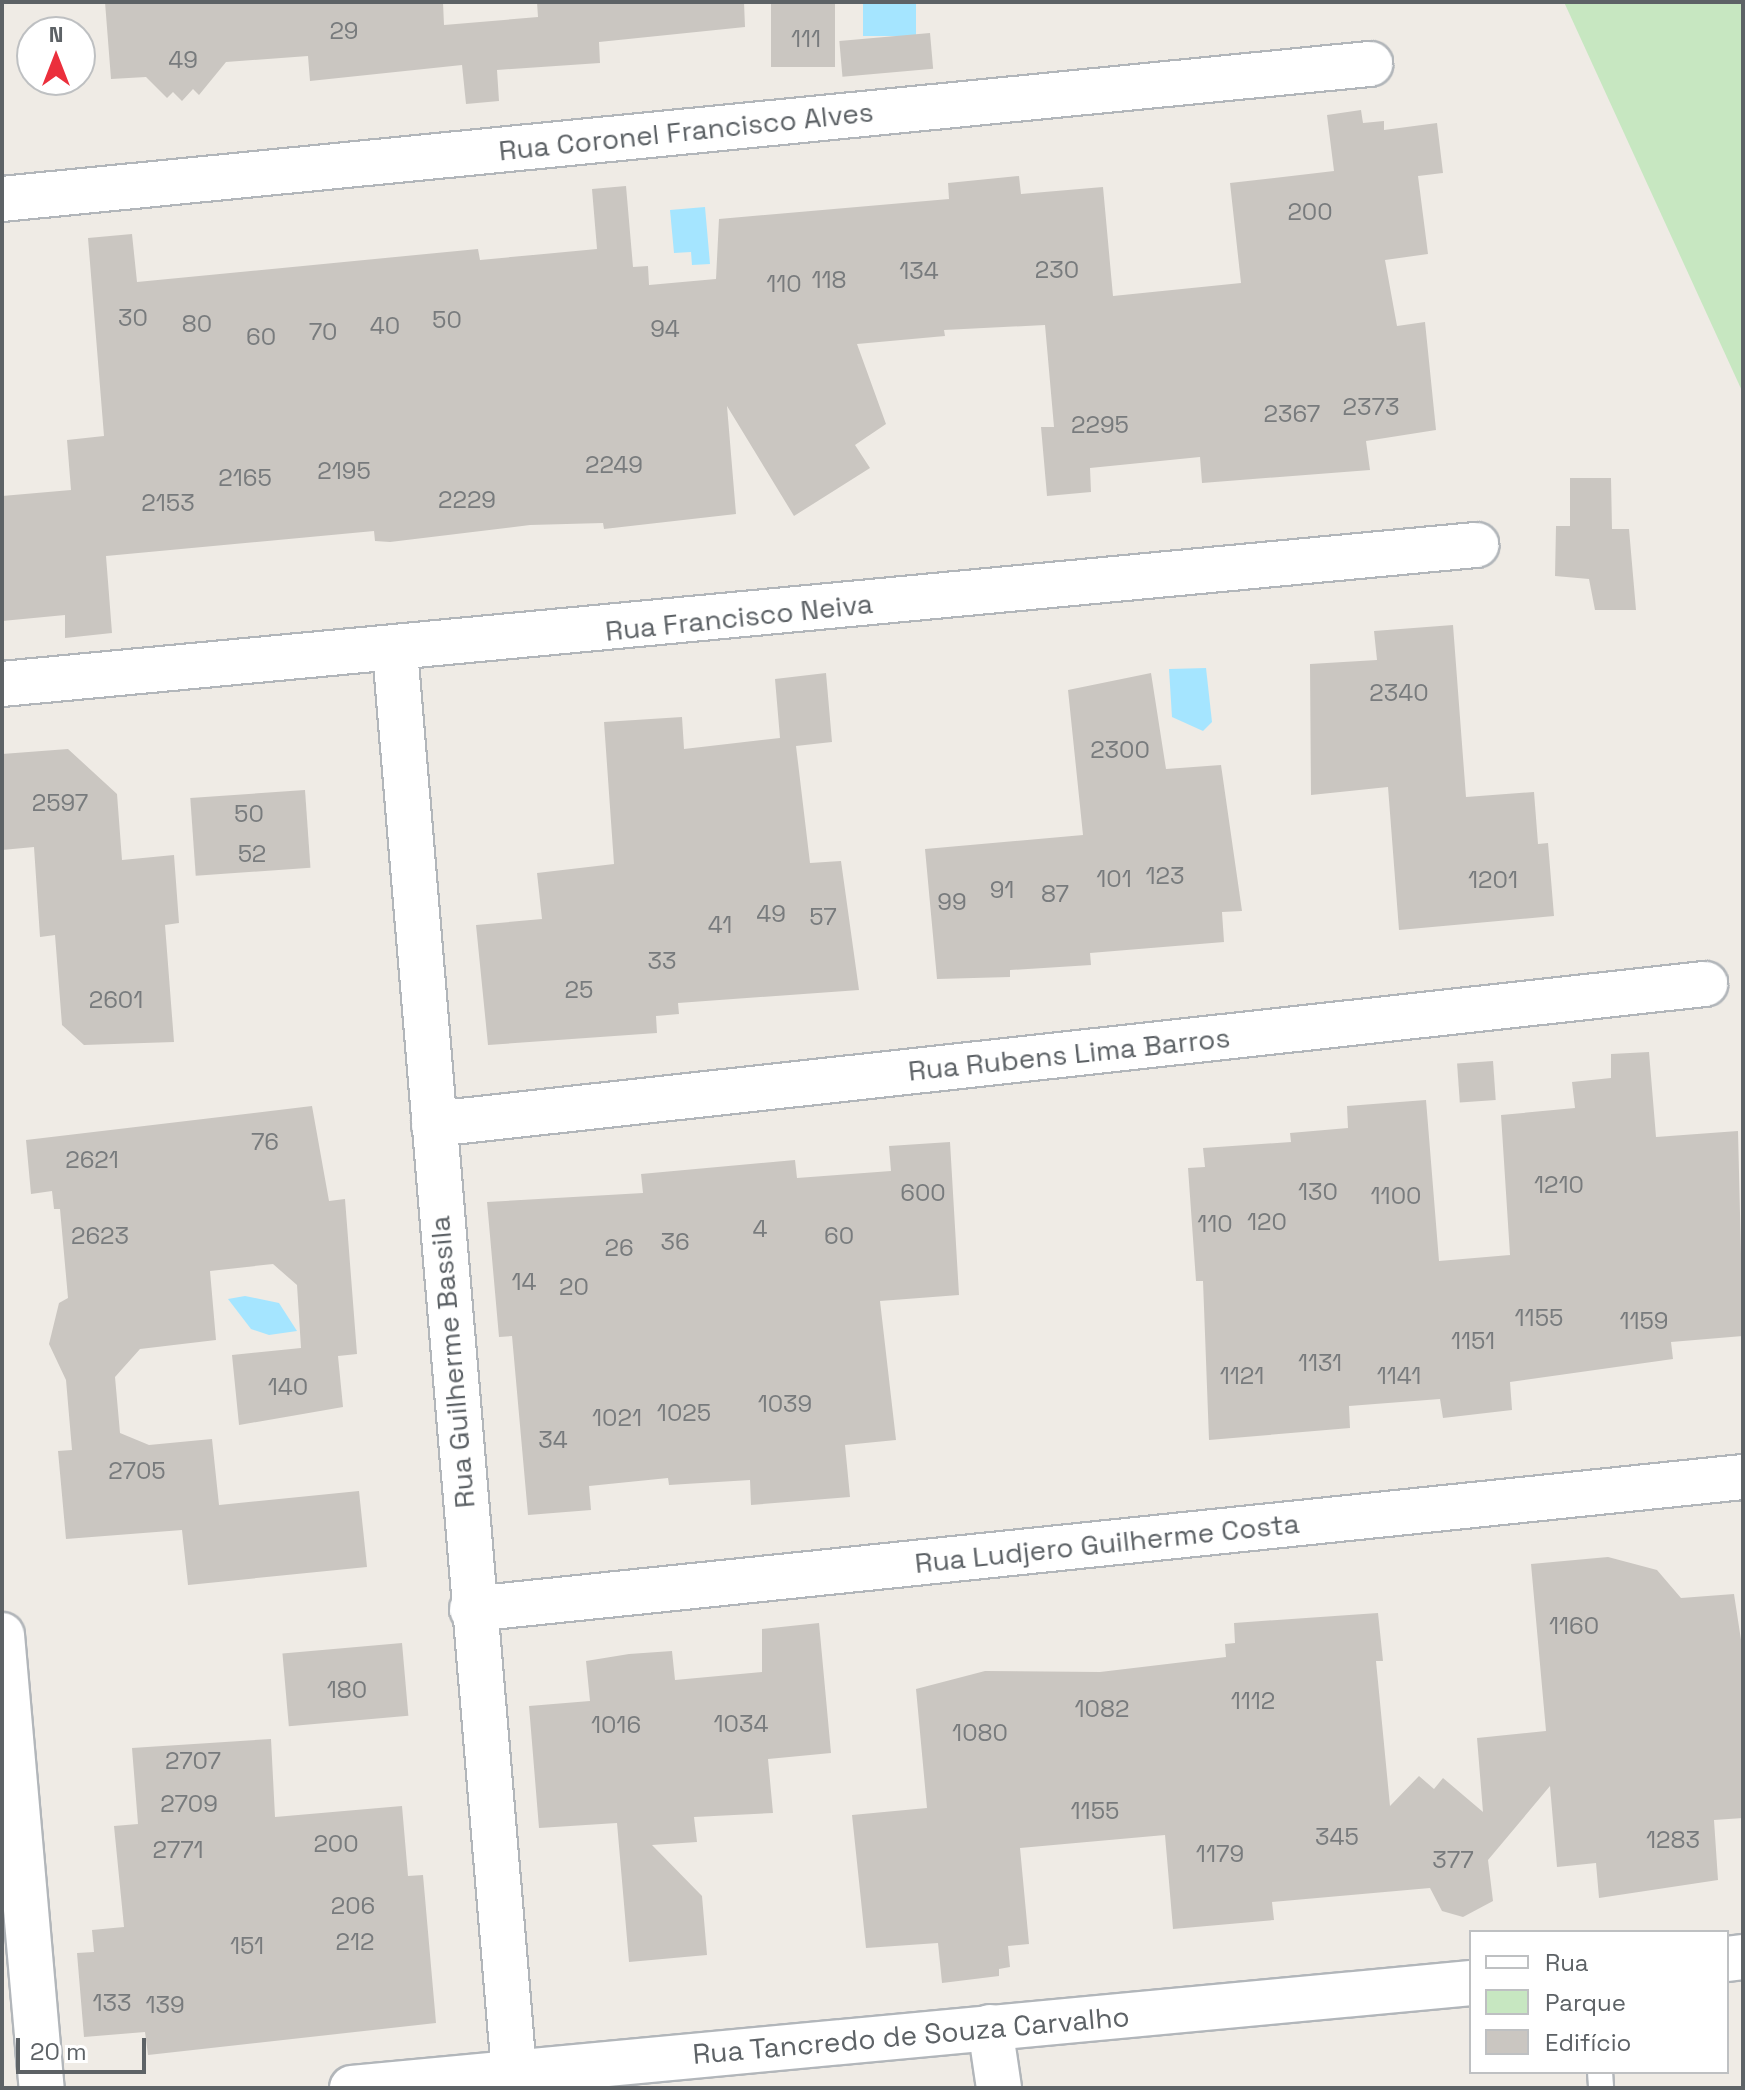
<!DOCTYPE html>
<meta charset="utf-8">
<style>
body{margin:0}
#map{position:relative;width:1745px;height:2090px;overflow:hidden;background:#efebe5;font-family:"Space Grotesk",sans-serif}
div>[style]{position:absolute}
.green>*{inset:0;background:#c7e7c1}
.water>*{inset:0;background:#a5e5ff;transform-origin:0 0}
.building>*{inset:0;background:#cac6c1;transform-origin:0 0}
.roads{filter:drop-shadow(2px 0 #b2b6ba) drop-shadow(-2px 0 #b2b6ba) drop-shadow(0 2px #b2b6ba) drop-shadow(0 -2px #b2b6ba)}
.lane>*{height:24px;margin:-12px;padding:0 12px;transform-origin:12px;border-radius:12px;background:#fff}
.street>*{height:44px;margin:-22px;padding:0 22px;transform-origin:22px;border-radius:22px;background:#fff}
span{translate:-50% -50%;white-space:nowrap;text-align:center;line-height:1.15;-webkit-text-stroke:6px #fff;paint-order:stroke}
.number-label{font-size:24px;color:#787b7d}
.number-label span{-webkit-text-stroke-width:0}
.street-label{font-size:28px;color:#5d6266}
.frame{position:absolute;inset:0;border:4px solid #5d6266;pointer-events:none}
.legend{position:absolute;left:1469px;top:1930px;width:260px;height:144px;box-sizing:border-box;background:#fff;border:2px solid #bec0c2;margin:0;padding:10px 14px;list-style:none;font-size:24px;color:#5d6266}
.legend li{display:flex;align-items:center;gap:16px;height:40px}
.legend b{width:40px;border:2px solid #bec0c2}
.north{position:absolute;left:16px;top:16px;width:80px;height:80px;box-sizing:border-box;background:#fff;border:2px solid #bec0c2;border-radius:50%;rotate:0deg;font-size:22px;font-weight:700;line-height:32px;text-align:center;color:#5d6266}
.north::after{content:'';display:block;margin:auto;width:28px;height:36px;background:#eb2f3c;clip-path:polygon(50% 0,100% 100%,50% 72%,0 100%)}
.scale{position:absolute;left:16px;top:2038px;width:130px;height:36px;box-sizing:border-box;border:4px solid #5d6266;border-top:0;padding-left:10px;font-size:24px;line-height:28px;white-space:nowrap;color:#5d6266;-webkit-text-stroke:6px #fff;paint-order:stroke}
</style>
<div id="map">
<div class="green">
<i style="clip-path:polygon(1564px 2px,1743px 2px,1743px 393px)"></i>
</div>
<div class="water">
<i style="left:863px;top:2px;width:53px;height:34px"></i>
<i style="clip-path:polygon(705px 207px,710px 264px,692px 265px,691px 252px,674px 253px,670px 210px)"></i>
<i style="clip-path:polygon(1206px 668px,1212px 722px,1203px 731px,1172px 717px,1169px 669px)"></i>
<i style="clip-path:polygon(245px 1296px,279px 1303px,297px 1331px,269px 1335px,251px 1329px,228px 1299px)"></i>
</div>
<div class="building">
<i style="clip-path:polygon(105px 2px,443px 2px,444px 25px,538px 17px,537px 2px,744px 2px,745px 27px,599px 42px,600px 63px,497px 70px,499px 101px,466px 104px,462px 65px,310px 81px,308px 56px,226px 62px,199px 95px,193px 89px,182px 101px,173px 92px,167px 98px,146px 77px,111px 79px)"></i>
<i style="left:771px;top:2px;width:64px;height:65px"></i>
<i style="left:930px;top:33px;width:36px;height:91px;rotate:85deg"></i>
<i style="clip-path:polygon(1361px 110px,1363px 123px,1384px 121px,1384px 130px,1437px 123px,1443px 173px,1418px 176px,1428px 254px,1385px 260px,1397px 326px,1425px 322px,1436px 430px,1366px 441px,1370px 470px,1202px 483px,1200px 457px,1090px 468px,1091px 492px,1047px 496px,1041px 427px,1054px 427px,1045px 325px,944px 330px,945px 336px,857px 344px,886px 424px,855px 445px,870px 468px,794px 516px,727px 406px,736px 514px,604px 529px,603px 523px,530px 525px,390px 542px,375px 541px,374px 531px,106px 556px,112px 633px,65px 638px,65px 615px,2px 621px,2px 496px,71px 490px,67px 440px,104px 436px,88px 238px,132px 234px,137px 282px,478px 249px,480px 260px,597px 249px,592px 189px,626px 186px,633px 267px,648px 266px,649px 285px,716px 279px,719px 219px,949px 199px,948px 183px,1019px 176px,1021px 194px,1103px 187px,1113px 296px,1241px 283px,1230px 183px,1334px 171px,1327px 115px)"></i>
<i style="clip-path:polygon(1570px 478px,1611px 478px,1612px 529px,1629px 529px,1636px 610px,1595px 610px,1589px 579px,1555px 576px,1556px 526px,1570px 526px)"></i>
<i style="clip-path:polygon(1453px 625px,1466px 797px,1534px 792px,1538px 844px,1548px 843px,1554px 916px,1399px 930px,1388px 787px,1311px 795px,1310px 664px,1377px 660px,1374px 631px)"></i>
<i style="clip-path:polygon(826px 673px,832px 742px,796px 746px,810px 863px,841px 861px,859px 990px,678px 1003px,679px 1014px,656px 1016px,657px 1033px,488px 1045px,476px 925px,542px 919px,537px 873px,614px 864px,604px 722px,682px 717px,684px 749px,780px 738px,775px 679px)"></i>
<i style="clip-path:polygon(1151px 673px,1166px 769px,1221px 765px,1242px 911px,1222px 912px,1224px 942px,1090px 953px,1091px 965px,1010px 970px,1010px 977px,937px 979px,925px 849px,1083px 835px,1068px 690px)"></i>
<i style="clip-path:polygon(68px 749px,117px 794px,122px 860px,174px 855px,179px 923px,165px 925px,174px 1042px,84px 1045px,62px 1025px,55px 935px,40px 937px,34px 847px,2px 850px,2px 754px)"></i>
<i style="left:305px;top:790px;width:78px;height:115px;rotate:86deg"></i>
<i style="clip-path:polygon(1649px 1052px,1656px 1137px,1738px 1131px,1743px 1336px,1671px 1342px,1673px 1359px,1510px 1382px,1512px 1410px,1443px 1418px,1440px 1399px,1349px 1406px,1350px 1428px,1209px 1440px,1203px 1281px,1196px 1281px,1188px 1168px,1205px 1167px,1203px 1148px,1291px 1142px,1290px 1133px,1348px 1128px,1347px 1106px,1426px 1100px,1439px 1261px,1510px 1255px,1501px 1115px,1575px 1108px,1572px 1082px,1611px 1078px,1611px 1054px)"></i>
<i style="left:1493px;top:1061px;width:39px;height:36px;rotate:86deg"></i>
<i style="clip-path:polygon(312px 1106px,329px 1201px,345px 1199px,357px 1354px,338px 1356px,343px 1407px,239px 1425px,232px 1355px,301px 1348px,297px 1285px,273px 1264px,210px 1271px,216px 1340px,140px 1349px,115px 1377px,120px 1433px,149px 1445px,212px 1439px,219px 1505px,359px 1491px,367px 1567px,188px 1585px,182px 1530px,66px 1539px,58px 1451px,72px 1450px,66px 1380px,49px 1344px,59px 1303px,68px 1298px,60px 1209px,54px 1209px,52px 1191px,31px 1194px,26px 1140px)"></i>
<i style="clip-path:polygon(950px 1142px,959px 1295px,880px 1301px,896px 1440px,845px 1445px,850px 1497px,751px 1505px,750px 1480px,669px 1485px,668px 1478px,589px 1486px,591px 1510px,528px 1515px,512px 1336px,499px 1337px,487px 1202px,643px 1193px,641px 1174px,795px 1160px,797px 1178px,891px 1171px,889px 1146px)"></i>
<i style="clip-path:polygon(1608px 1557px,1657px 1570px,1681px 1598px,1734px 1594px,1743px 1653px,1743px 1818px,1714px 1820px,1718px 1880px,1599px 1898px,1596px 1863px,1557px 1867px,1550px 1786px,1488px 1860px,1493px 1901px,1463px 1917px,1442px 1911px,1430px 1888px,1272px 1902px,1274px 1920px,1173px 1929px,1165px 1835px,1020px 1848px,1029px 1944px,1008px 1946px,1010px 1967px,999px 1969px,999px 1976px,942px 1983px,938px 1943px,866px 1948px,852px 1815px,927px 1808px,916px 1689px,985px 1671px,1100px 1672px,1226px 1657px,1225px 1644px,1235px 1643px,1234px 1623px,1378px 1613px,1383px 1661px,1376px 1661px,1390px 1806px,1419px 1776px,1434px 1789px,1443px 1778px,1483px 1812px,1477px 1738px,1546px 1731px,1531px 1564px)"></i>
<i style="clip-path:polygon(819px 1623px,831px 1753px,768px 1759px,773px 1813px,694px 1817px,697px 1842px,652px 1845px,702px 1896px,707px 1955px,629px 1962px,617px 1823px,539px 1828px,529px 1706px,590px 1701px,586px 1661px,629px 1654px,672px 1651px,675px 1680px,762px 1672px,762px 1629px)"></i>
<i style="left:402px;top:1643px;width:73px;height:120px;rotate:85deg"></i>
<i style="clip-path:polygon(271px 1739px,275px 1817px,402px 1806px,408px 1876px,423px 1875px,436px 2023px,148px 2055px,145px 2032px,84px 2037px,77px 1953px,94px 1952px,92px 1930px,124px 1927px,114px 1826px,138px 1824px,132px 1748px)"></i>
</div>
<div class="roads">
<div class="lane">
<i style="left:1600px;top:2072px;width:16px;rotate:86deg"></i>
</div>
<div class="street">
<i style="left:2px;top:199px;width:1375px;rotate:-5.64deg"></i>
<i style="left:395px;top:651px;width:1426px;rotate:85.21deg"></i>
<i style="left:2px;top:684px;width:1481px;rotate:-5.39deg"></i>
<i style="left:434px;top:1124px;width:1279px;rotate:-6.29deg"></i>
<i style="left:472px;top:1609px;width:1278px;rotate:-5.93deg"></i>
<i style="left:2px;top:1635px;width:455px;rotate:85deg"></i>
<i style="left:1727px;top:1959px;width:16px;rotate:-7deg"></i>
<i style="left:990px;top:2027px;width:62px;rotate:81.6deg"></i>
<i style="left:352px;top:2088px;width:1124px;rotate:-5.36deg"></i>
</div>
</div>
<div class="number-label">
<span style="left:344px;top:31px">29</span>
<span style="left:806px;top:39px">111</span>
<span style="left:183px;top:60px">49</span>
<span style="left:1310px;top:212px">200</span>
<span style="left:1057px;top:270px">230</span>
<span style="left:919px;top:271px">134</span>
<span style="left:829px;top:280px">118</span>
<span style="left:784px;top:284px">110</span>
<span style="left:133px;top:318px">30</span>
<span style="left:447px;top:320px">50</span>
<span style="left:197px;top:324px">80</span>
<span style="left:385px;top:326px">40</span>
<span style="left:665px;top:329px">94</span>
<span style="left:323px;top:332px">70</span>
<span style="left:261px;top:337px">60</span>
<span style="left:1371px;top:407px">2373</span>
<span style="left:1292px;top:414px">2367</span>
<span style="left:1100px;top:425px">2295</span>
<span style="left:614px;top:465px">2249</span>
<span style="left:344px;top:471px">2195</span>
<span style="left:245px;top:478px">2165</span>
<span style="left:467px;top:500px">2229</span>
<span style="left:168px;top:503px">2153</span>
<span style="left:1399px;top:693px">2340</span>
<span style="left:1120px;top:750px">2300</span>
<span style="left:60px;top:803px">2597</span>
<span style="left:249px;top:814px">50</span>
<span style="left:252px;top:854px">52</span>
<span style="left:1165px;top:876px">123</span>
<span style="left:1114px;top:879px">101</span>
<span style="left:1493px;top:880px">1201</span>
<span style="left:1002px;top:890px">91</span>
<span style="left:1055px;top:894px">87</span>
<span style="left:952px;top:902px">99</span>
<span style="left:771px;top:914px">49</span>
<span style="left:823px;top:917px">57</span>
<span style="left:720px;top:925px">41</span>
<span style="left:662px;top:961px">33</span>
<span style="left:579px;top:990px">25</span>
<span style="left:116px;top:1000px">2601</span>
<span style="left:265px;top:1142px">76</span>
<span style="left:92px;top:1160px">2621</span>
<span style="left:1559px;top:1185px">1210</span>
<span style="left:1318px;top:1192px">130</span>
<span style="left:923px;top:1193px">600</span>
<span style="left:1396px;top:1196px">1100</span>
<span style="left:1267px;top:1222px">120</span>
<span style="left:1215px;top:1224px">110</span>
<span style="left:760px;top:1229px">4</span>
<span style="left:100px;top:1236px">2623</span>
<span style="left:839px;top:1236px">60</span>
<span style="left:675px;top:1242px">36</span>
<span style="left:619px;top:1248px">26</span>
<span style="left:524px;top:1282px">14</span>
<span style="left:574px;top:1287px">20</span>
<span style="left:1539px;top:1318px">1155</span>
<span style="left:1644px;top:1321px">1159</span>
<span style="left:1473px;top:1341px">1151</span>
<span style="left:1320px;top:1363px">1131</span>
<span style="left:1242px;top:1376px">1121</span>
<span style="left:1399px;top:1376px">1141</span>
<span style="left:288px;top:1387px">140</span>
<span style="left:785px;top:1404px">1039</span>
<span style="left:684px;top:1413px">1025</span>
<span style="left:617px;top:1418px">1021</span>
<span style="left:553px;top:1440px">34</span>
<span style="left:137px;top:1471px">2705</span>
<span style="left:1574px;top:1626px">1160</span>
<span style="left:347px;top:1690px">180</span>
<span style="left:1253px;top:1701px">1112</span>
<span style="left:1102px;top:1709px">1082</span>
<span style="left:741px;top:1724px">1034</span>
<span style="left:616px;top:1725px">1016</span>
<span style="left:980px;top:1733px">1080</span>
<span style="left:193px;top:1761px">2707</span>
<span style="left:189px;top:1804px">2709</span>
<span style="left:1095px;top:1811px">1155</span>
<span style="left:1337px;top:1837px">345</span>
<span style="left:1673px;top:1840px">1283</span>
<span style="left:336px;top:1844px">200</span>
<span style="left:178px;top:1850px">2771</span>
<span style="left:1220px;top:1854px">1179</span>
<span style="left:1453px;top:1860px">377</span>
<span style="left:353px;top:1906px">206</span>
<span style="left:355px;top:1942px">212</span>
<span style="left:247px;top:1946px">151</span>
<span style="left:112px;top:2003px">133</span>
<span style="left:165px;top:2005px">139</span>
</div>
<div class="street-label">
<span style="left:686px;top:131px;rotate:-6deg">Rua Coronel Francisco Alves</span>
<span style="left:739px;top:617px;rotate:-6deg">Rua Francisco Neiva</span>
<span style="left:1069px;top:1054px;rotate:-6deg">Rua Rubens Lima Barros</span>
<span style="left:452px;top:1362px;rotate:-95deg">Rua Guilherme Bassila</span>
<span style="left:1107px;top:1543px;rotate:-6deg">Rua Ludjero Guilherme Costa</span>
<span style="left:911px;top:2035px;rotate:-5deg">Rua Tancredo de Souza Carvalho</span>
</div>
<div class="frame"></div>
<ul class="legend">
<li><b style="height:10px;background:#fff"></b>Rua</li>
<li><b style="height:22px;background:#c7e7c1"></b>Parque</li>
<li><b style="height:22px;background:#cac6c1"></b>Edifício</li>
</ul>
<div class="north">N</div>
<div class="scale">20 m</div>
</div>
